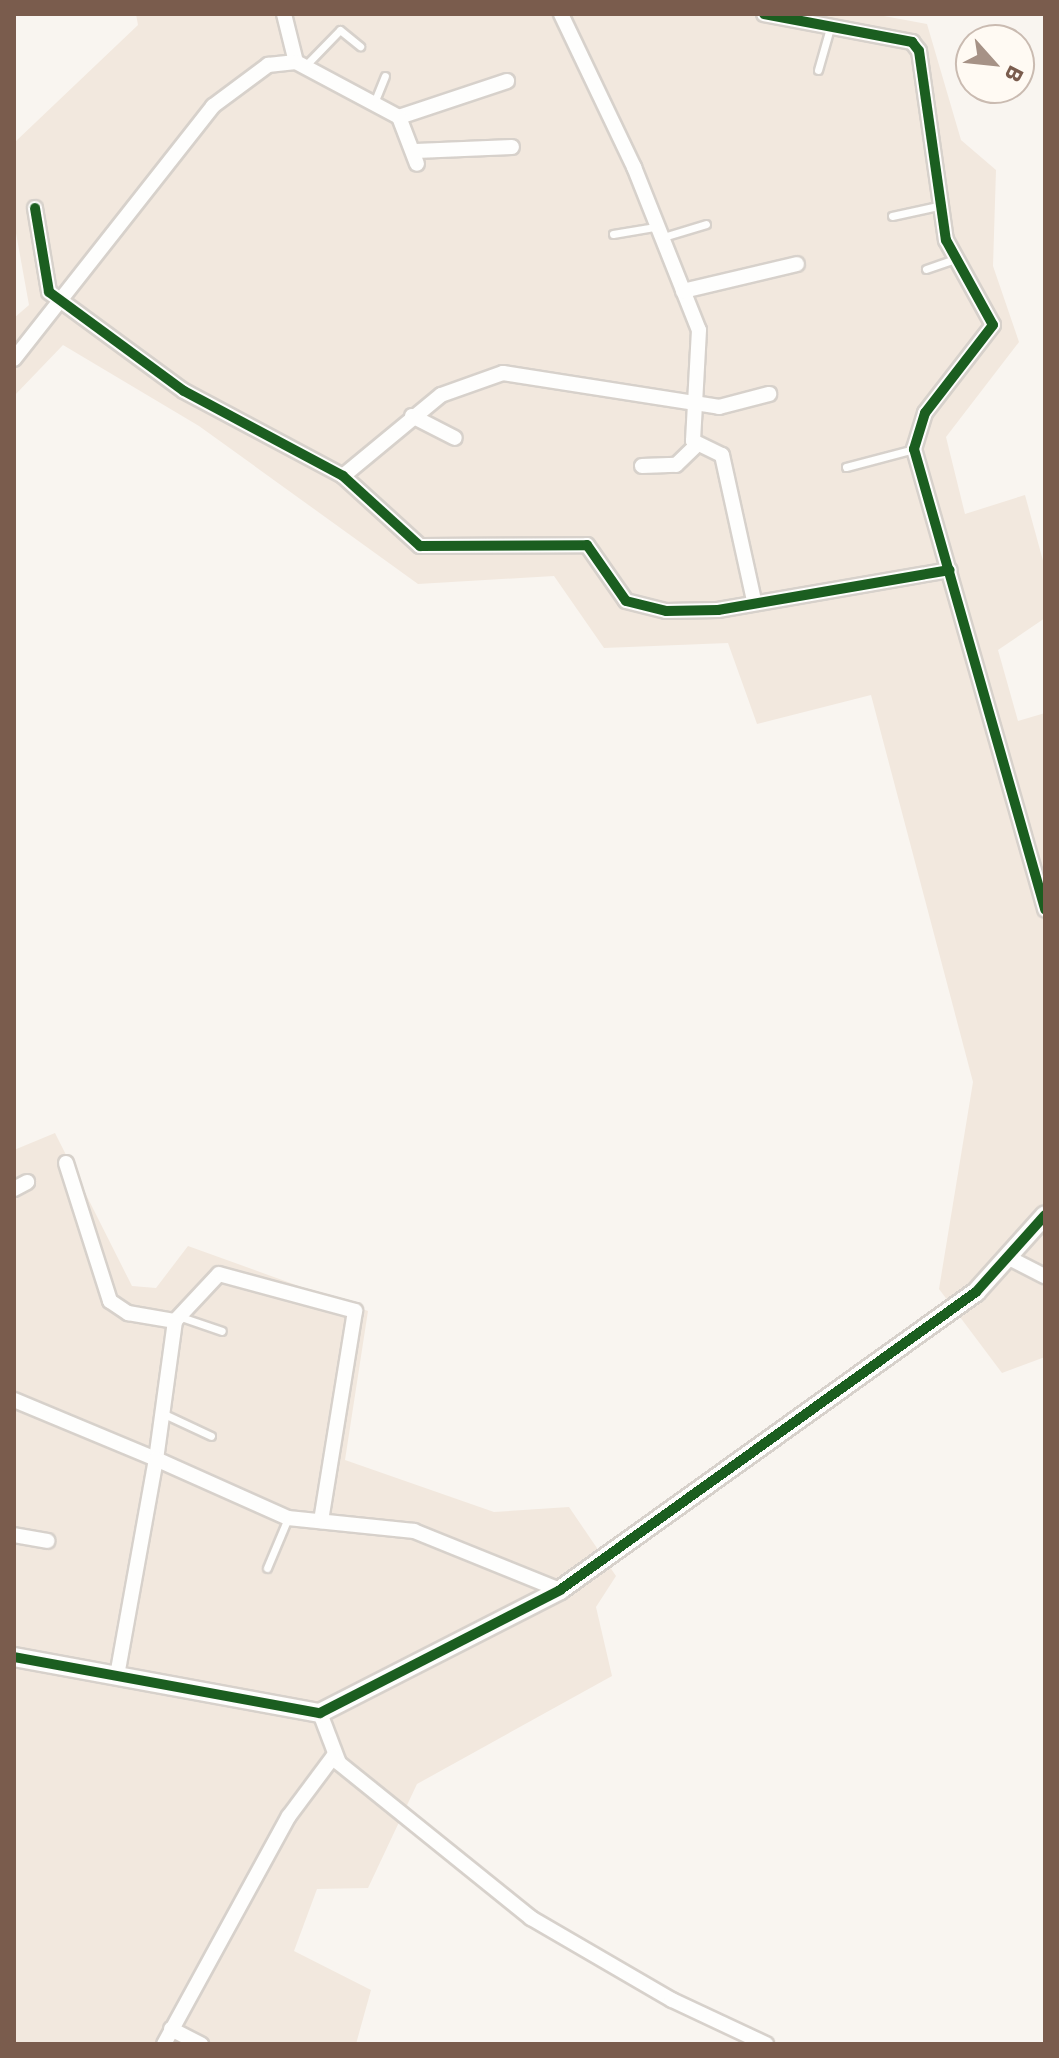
<!DOCTYPE html>
<style>
body{margin:0}
#map{position:relative;width:1059px;height:2058px;overflow:hidden;background:#f9f5f0;font-family:"IBM Plex Sans",sans-serif}
div>[style]{position:absolute}
.residential>*{inset:0;background:#f2e8de}
.roads{filter:drop-shadow(2px 0 #d7d1cb) drop-shadow(-2px 0 #d7d1cb) drop-shadow(0 2px #d7d1cb) drop-shadow(0 -2px #d7d1cb)}
.service>*{height:7px;margin:-3.5px;padding:0 3.5px;transform-origin:3.5px;border-radius:3.5px;background:#fefefd}
.minor>*{height:14px;margin:-7px;padding:0 7px;transform-origin:7px;border-radius:7px;background:#fefefd}
.tertiary>*{height:18px;margin:-9px;padding:0 9px;transform-origin:9px;border-radius:9px;background:#fefefd}
.cycleway>*{height:10px;margin:-5px;padding:0 5px;transform-origin:5px;border-radius:5px;background:#1b5e20}
span{translate:-50% -50%;white-space:nowrap;text-align:center;line-height:1.15;-webkit-text-stroke:7px #fffaf3;paint-order:stroke}
.frame{position:absolute;inset:0;border:16px solid #7a5c4d;pointer-events:none}
.north{position:absolute;left:955px;top:24px;width:80px;height:80px;box-sizing:border-box;background:#fffaf3;border:2px solid #cabbb1;border-radius:50%;rotate:117deg;font-size:22px;font-weight:700;line-height:32px;text-align:center;color:#7a5c4d}
.north::after{content:'';display:block;margin:auto;width:28px;height:36px;background:#a69286;clip-path:polygon(50% 0,100% 100%,50% 72%,0 100%)}
</style>
<div id="map">
<div class="residential">
<i style="clip-path:polygon(136px 14px,873px 14px,927px 24px,961px 140px,996px 170px,993px 266px,1019px 342px,946px 437px,965px 514px,1025px 495px,1045px 568px,1045px 618px,998px 650px,1018px 721px,1045px 713px,1045px 1357px,1002px 1373px,939px 1289px,973px 1082px,871px 695px,757px 724px,728px 643px,604px 648px,554px 576px,418px 584px,199px 426px,63px 345px,14px 396px,14px 318px,29px 305px,14px 222px,15px 142px,138px 25px)"></i>
<i style="clip-path:polygon(55px 1133px,132px 1286px,156px 1288px,188px 1246px,368px 1311px,345px 1460px,494px 1512px,569px 1507px,616px 1576px,596px 1607px,612px 1676px,417px 1784px,368px 1888px,317px 1889px,294px 1951px,371px 1990px,356px 2044px,14px 2044px,14px 1150px)"></i>
</div>
<div class="roads">
<div class="service">
<i style="left:305px;top:66px;width:50px;rotate:-45.8deg"></i>
<i style="left:340px;top:30px;width:26px;rotate:39deg"></i>
<i style="left:818px;top:70px;width:44px;rotate:-74.1deg"></i>
<i style="left:374px;top:103px;width:29px;rotate:-68deg"></i>
<i style="left:892px;top:216px;width:47px;rotate:-12.3deg"></i>
<i style="left:613px;top:234px;width:43px;rotate:-9.5deg"></i>
<i style="left:660px;top:238px;width:48px;rotate:-16.9deg"></i>
<i style="left:926px;top:269px;width:31px;rotate:-19deg"></i>
<i style="left:846px;top:467px;width:70px;rotate:-14.8deg"></i>
<i style="left:181px;top:1317px;width:43px;rotate:18.9deg"></i>
<i style="left:162px;top:1413px;width:54px;rotate:25.1deg"></i>
<i style="left:267px;top:1568px;width:54px;rotate:-67.2deg"></i>
</div>
<div class="minor">
<i style="left:284px;top:14px;width:49px;rotate:76deg"></i>
<i style="left:561px;top:14px;width:170px;rotate:64.5deg"></i>
<i style="left:634px;top:167px;width:175px;rotate:68.3deg"></i>
<i style="left:699px;top:330px;width:111px;rotate:93.1deg"></i>
<i style="left:693px;top:441px;width:32px;rotate:26deg"></i>
<i style="left:722px;top:455px;width:148px;rotate:77.6deg"></i>
<i style="left:764px;top:14px;width:151px;rotate:10.7deg"></i>
<i style="left:912px;top:42px;width:11px;rotate:52deg"></i>
<i style="left:919px;top:51px;width:191px;rotate:81.9deg"></i>
<i style="left:946px;top:240px;width:97px;rotate:61.1deg"></i>
<i style="left:993px;top:325px;width:111px;rotate:127.7deg"></i>
<i style="left:925px;top:413px;width:38px;rotate:107deg"></i>
<i style="left:914px;top:449px;width:479px;rotate:74.1deg"></i>
<i style="left:399px;top:117px;width:114px;rotate:-18.4deg"></i>
<i style="left:416px;top:151px;width:96px;rotate:-2.4deg"></i>
<i style="left:35px;top:208px;width:85px;rotate:80.5deg"></i>
<i style="left:49px;top:292px;width:167px;rotate:36.3deg"></i>
<i style="left:184px;top:391px;width:180px;rotate:28.1deg"></i>
<i style="left:343px;top:476px;width:104px;rotate:42.3deg"></i>
<i style="left:420px;top:546px;width:167px;rotate:-0.3deg"></i>
<i style="left:587px;top:545px;width:68px;rotate:55.1deg"></i>
<i style="left:626px;top:601px;width:41px;rotate:14deg"></i>
<i style="left:666px;top:611px;width:52px;rotate:-1.1deg"></i>
<i style="left:718px;top:610px;width:235px;rotate:-9.8deg"></i>
<i style="left:683px;top:291px;width:117px;rotate:-13.3deg"></i>
<i style="left:14px;top:359px;width:322px;rotate:-51.8deg"></i>
<i style="left:213px;top:106px;width:69px;rotate:-36.7deg"></i>
<i style="left:268px;top:65px;width:28px;rotate:-6deg"></i>
<i style="left:296px;top:62px;width:117px;rotate:28.1deg"></i>
<i style="left:399px;top:117px;width:50px;rotate:69deg"></i>
<i style="left:412px;top:416px;width:48px;rotate:27.1deg"></i>
<i style="left:642px;top:466px;width:34px;rotate:-2deg"></i>
<i style="left:676px;top:465px;width:28px;rotate:-44deg"></i>
<i style="left:343px;top:476px;width:127px;rotate:-39.6deg"></i>
<i style="left:441px;top:395px;width:66px;rotate:-19.5deg"></i>
<i style="left:503px;top:373px;width:219px;rotate:8.9deg"></i>
<i style="left:719px;top:407px;width:52px;rotate:-14.6deg"></i>
<i style="left:66px;top:1163px;width:145px;rotate:72.3deg"></i>
<i style="left:110px;top:1301px;width:22px;rotate:34deg"></i>
<i style="left:128px;top:1313px;width:48px;rotate:9.7deg"></i>
<i style="left:175px;top:1321px;width:139px;rotate:97.8deg"></i>
<i style="left:156px;top:1459px;width:145px;rotate:24.1deg"></i>
<i style="left:288px;top:1518px;width:127px;rotate:5.9deg"></i>
<i style="left:414px;top:1531px;width:157px;rotate:22deg"></i>
<i style="left:14px;top:1189px;width:15px;rotate:-28deg"></i>
<i style="left:1011px;top:1259px;width:38px;rotate:27deg"></i>
<i style="left:175px;top:1321px;width:64px;rotate:-46.9deg"></i>
<i style="left:219px;top:1274px;width:141px;rotate:15.2deg"></i>
<i style="left:355px;top:1311px;width:213px;rotate:99.2deg"></i>
<i style="left:14px;top:1400px;width:154px;rotate:22.6deg"></i>
<i style="left:156px;top:1459px;width:220px;rotate:100.2deg"></i>
<i style="left:14px;top:1535px;width:34px;rotate:10deg"></i>
<i style="left:320px;top:1713px;width:53px;rotate:69.2deg"></i>
<i style="left:339px;top:1763px;width:247px;rotate:38.9deg"></i>
<i style="left:531px;top:1918px;width:163px;rotate:30.2deg"></i>
<i style="left:672px;top:2000px;width:104px;rotate:25.1deg"></i>
<i style="left:171px;top:2029px;width:34px;rotate:27deg"></i>
<i style="left:164px;top:2044px;width:260px;rotate:-61.3deg"></i>
<i style="left:289px;top:1816px;width:74px;rotate:-53.3deg"></i>
</div>
<div class="tertiary">
<i style="left:14px;top:1657px;width:311px;rotate:10.4deg"></i>
<i style="left:320px;top:1713px;width:270px;rotate:-27.1deg"></i>
<i style="left:560px;top:1590px;width:512px;rotate:-35.62deg"></i>
<i style="left:976px;top:1292px;width:103px;rotate:-48.1deg"></i>
</div>
</div>
<div class="cycleway">
<i style="left:764px;top:14px;width:151px;rotate:10.7deg"></i>
<i style="left:912px;top:42px;width:11px;rotate:52deg"></i>
<i style="left:919px;top:51px;width:191px;rotate:81.9deg"></i>
<i style="left:946px;top:240px;width:97px;rotate:61.1deg"></i>
<i style="left:993px;top:325px;width:111px;rotate:127.7deg"></i>
<i style="left:925px;top:413px;width:38px;rotate:107deg"></i>
<i style="left:914px;top:449px;width:479px;rotate:74.1deg"></i>
<i style="left:35px;top:208px;width:85px;rotate:80.5deg"></i>
<i style="left:49px;top:292px;width:167px;rotate:36.3deg"></i>
<i style="left:184px;top:391px;width:180px;rotate:28.1deg"></i>
<i style="left:343px;top:476px;width:104px;rotate:42.3deg"></i>
<i style="left:420px;top:546px;width:167px;rotate:-0.3deg"></i>
<i style="left:587px;top:545px;width:68px;rotate:55.1deg"></i>
<i style="left:626px;top:601px;width:41px;rotate:14deg"></i>
<i style="left:666px;top:611px;width:52px;rotate:-1.1deg"></i>
<i style="left:718px;top:610px;width:235px;rotate:-9.8deg"></i>
<i style="left:14px;top:1657px;width:311px;rotate:10.4deg"></i>
<i style="left:320px;top:1713px;width:270px;rotate:-27.1deg"></i>
<i style="left:560px;top:1590px;width:512px;rotate:-35.62deg"></i>
<i style="left:976px;top:1292px;width:103px;rotate:-48.1deg"></i>
</div>
<div class="frame"></div>
<div class="north">B</div>
</div>
